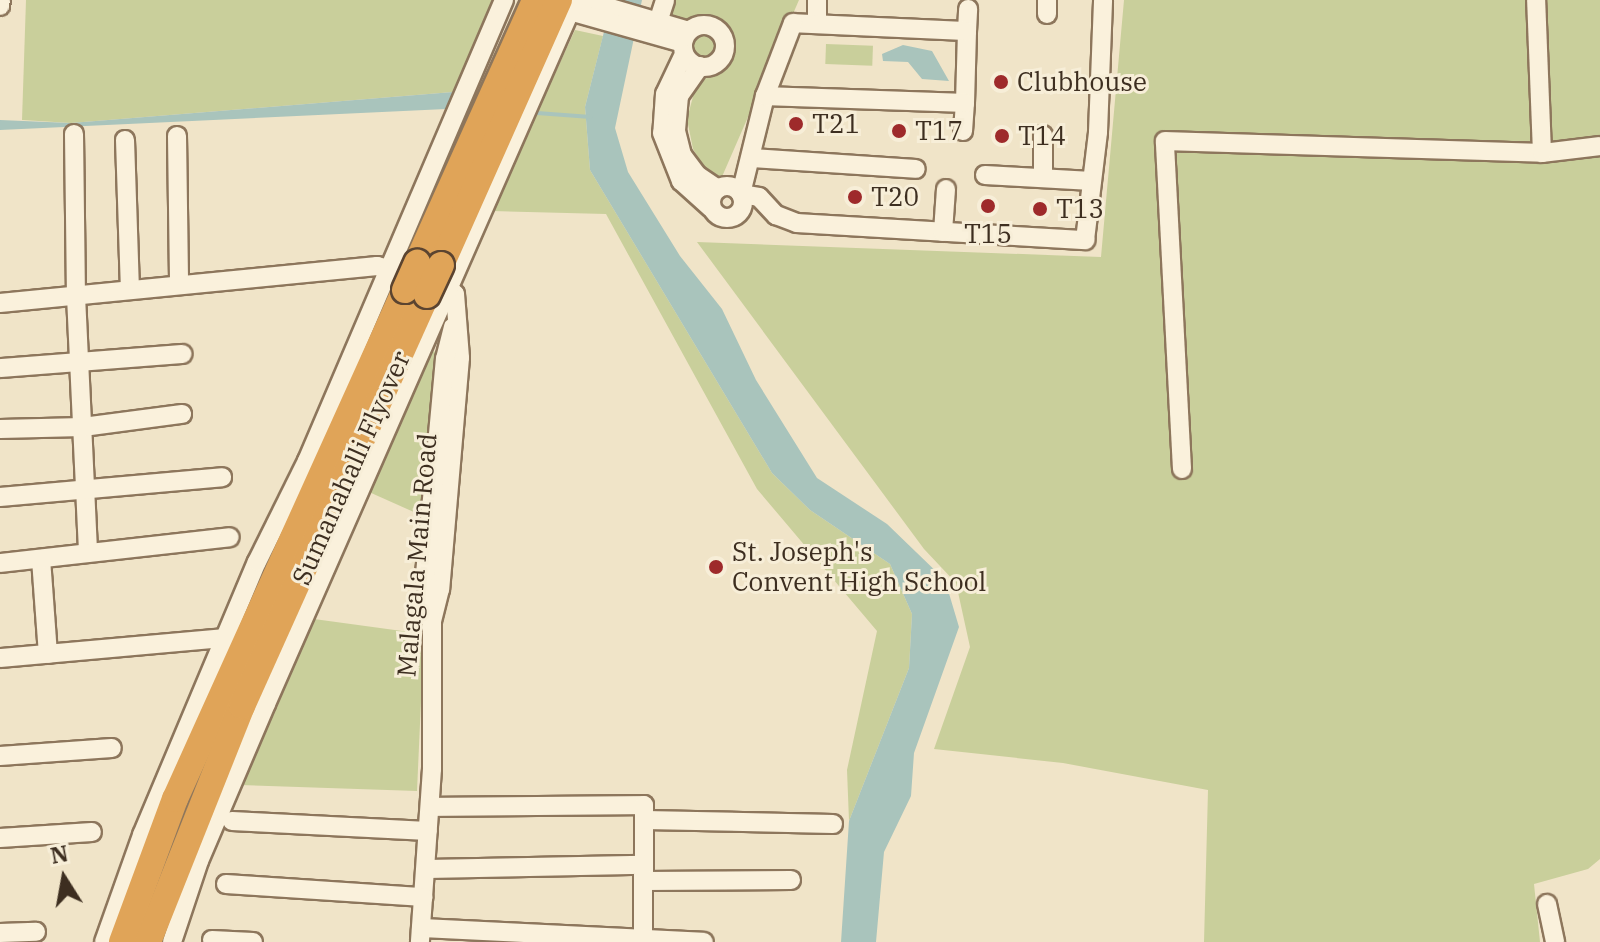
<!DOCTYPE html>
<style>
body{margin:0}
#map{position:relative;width:1600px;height:942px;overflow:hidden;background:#f0e4c8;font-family:"IBM Plex Serif",serif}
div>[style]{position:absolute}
.green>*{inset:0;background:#c9cf9b;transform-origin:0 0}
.round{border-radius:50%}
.water>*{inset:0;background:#a9c4bc}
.stream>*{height:4px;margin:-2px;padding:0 2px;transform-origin:2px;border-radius:2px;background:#a9c4bc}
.roads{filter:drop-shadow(2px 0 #8d765c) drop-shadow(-2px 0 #8d765c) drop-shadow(0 2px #8d765c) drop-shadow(0 -2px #8d765c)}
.minor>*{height:18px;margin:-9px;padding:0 9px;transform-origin:9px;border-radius:9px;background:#faf1dc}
.minor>.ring{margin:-9px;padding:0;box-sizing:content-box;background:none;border:18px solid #faf1dc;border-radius:50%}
.highway>*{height:26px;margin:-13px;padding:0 13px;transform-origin:13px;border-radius:13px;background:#e0a458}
.bridges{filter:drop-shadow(2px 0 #5b4430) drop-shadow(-2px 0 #5b4430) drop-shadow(0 2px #5b4430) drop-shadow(0 -2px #5b4430)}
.highway-bridge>*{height:26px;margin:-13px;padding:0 13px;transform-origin:13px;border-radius:13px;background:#e0a458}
.dots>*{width:22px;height:22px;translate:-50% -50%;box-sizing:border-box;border:4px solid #f7eed8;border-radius:50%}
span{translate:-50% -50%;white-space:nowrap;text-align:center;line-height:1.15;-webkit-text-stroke:6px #f7eed8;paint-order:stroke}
.poi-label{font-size:26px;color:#3d2e20}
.left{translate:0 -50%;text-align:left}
.street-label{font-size:26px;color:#3d2e20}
.north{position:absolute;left:24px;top:838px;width:80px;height:80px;-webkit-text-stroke:6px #f7eed8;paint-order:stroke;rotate:349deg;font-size:22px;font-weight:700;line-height:32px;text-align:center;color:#3d2e20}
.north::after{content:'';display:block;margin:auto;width:28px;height:36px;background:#3d2e20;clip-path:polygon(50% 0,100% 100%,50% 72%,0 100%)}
</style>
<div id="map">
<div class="green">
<i style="clip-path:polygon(26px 0,492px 0,453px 92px,71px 123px,22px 120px)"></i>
<i style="clip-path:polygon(670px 0,799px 0,721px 179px,708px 174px,693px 149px,687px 119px,695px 89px,729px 56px,731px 32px,716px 18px,692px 23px,665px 15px)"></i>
<i style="clip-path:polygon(1124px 0,1600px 0,1600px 859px,1588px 869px,1534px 884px,1540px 942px,1204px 942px,1208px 790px,1063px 763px,934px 749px,970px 647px,956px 583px,924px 549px,697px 242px,1101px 257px)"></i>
<i style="clip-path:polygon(575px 30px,603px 36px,585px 107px,590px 170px,772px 473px,810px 510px,890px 564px,912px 614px,909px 668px,849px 821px,847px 770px,877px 631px,757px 489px,606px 214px,492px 211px)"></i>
<i class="round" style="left:689px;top:32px;width:28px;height:28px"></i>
<i style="left:826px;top:44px;width:47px;height:20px;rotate:2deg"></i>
<i style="clip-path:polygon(430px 351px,438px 352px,425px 517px,369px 492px)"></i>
<i style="clip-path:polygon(314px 619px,424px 634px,417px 791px,239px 785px)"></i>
</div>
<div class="water">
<i style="clip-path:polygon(612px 0,642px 0,615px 128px,628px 172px,680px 256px,722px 309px,756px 380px,817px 478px,887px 524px,945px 580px,959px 627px,914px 753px,911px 796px,884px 852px,876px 942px,841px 942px,849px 821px,909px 668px,912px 614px,890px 564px,810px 510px,772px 473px,590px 170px,585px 107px)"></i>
<i style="clip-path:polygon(903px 45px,932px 51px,949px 81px,922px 79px,908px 62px,883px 61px,882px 54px)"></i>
<i style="clip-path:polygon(453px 92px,446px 109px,0 130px,0 120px,71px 123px)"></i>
</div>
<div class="stream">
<i style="left:537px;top:113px;width:54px;rotate:4.2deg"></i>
</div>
<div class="roads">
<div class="minor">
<i style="left:583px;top:0;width:110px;rotate:16.3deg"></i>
<i style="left:1047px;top:0;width:14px;rotate:90deg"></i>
<i style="left:0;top:6px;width:6px;rotate:-81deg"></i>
<i style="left:570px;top:11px;width:117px;rotate:15.8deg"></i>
<i style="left:658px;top:22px;width:23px;rotate:-72deg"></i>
<i style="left:817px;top:24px;width:24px;rotate:-90deg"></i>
<i class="ring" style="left:683px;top:25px;width:24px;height:24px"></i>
<i style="left:967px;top:31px;width:22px;rotate:-87deg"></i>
<i style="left:684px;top:54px;width:44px;rotate:115.4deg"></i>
<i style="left:665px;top:94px;width:39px;rotate:94deg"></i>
<i style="left:662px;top:133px;width:52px;rotate:68.4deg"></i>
<i style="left:681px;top:181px;width:40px;rotate:42deg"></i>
<i style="left:700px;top:66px;width:37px;rotate:125deg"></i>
<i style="left:679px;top:96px;width:35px;rotate:95deg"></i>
<i style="left:676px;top:131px;width:25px;rotate:76deg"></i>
<i style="left:682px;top:155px;width:25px;rotate:53deg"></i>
<i style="left:697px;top:175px;width:25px;rotate:34deg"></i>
<i style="left:765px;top:96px;width:101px;rotate:103.8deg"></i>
<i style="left:741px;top:194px;width:18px;rotate:9deg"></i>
<i style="left:759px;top:197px;width:25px;rotate:47deg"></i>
<i style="left:776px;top:215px;width:22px;rotate:21deg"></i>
<i style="left:797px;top:223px;width:289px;rotate:3.4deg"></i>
<i style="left:1085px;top:240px;width:109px;rotate:-83.1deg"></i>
<i style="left:1098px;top:132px;width:132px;rotate:-87.8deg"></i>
<i style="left:963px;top:131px;width:28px;rotate:-86deg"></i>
<i style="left:965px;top:103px;width:72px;rotate:-88.4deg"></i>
<i style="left:967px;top:31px;width:174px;rotate:-177.4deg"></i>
<i style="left:793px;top:23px;width:78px;rotate:111deg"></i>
<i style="left:765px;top:96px;width:200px;rotate:2deg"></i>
<i style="left:74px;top:134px;width:162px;rotate:89.3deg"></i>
<i style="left:76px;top:296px;width:257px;rotate:87.3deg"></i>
<i style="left:1043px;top:135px;width:43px;rotate:90deg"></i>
<i style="left:177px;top:136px;width:149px;rotate:89.2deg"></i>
<i style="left:125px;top:140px;width:150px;rotate:88.1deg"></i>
<i style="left:1542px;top:153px;width:58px;rotate:-6.9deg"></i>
<i style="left:752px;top:158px;width:164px;rotate:3.8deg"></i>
<i style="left:985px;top:175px;width:107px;rotate:3.2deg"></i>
<i class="ring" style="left:711px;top:186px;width:14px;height:14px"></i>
<i style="left:943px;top:232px;width:43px;rotate:-86deg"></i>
<i style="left:0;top:303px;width:379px;rotate:-5.6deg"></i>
<i style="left:377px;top:266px;width:63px;rotate:15.6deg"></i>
<i style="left:438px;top:283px;width:20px;rotate:33deg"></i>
<i style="left:455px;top:294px;width:64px;rotate:85.5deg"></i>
<i style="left:460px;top:358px;width:232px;rotate:94.9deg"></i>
<i style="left:440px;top:589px;width:34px;rotate:104deg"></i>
<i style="left:432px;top:622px;width:147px;rotate:90deg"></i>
<i style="left:432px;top:769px;width:173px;rotate:94deg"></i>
<i style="left:0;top:368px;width:183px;rotate:-4.4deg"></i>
<i style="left:0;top:429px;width:83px;rotate:-1.4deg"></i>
<i style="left:83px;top:427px;width:100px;rotate:-7.5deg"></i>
<i style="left:1182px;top:469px;width:328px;rotate:-93deg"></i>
<i style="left:1165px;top:141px;width:377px;rotate:1.8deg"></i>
<i style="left:1542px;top:153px;width:153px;rotate:-92.2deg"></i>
<i style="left:0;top:497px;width:223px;rotate:-5.1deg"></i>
<i style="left:41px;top:559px;width:95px;rotate:85.8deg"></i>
<i style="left:0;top:563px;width:231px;rotate:-6.4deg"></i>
<i style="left:431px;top:611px;width:37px;rotate:-99deg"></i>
<i style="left:425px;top:574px;width:216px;rotate:-84.7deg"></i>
<i style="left:445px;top:359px;width:33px;rotate:-76deg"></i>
<i style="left:0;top:658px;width:226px;rotate:-5.1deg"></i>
<i style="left:0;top:756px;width:112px;rotate:-4.1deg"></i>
<i style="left:430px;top:807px;width:214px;rotate:-0.5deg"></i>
<i style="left:644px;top:805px;width:137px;rotate:90.4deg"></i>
<i style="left:645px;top:820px;width:188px;rotate:1.2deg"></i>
<i style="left:232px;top:821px;width:196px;rotate:2.9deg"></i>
<i style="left:0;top:838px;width:92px;rotate:-3.7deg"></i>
<i style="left:427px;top:869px;width:217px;rotate:-1.1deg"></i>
<i style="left:644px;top:881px;width:147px;rotate:-0.4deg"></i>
<i style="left:226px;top:884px;width:198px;rotate:3.8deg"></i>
<i style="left:1547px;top:904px;width:39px;rotate:78deg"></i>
<i style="left:421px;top:928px;width:283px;rotate:2.8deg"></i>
<i style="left:0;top:933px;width:36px;rotate:-2deg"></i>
<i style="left:212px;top:940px;width:41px;rotate:2.8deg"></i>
<i style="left:104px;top:942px;width:114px;rotate:-70.4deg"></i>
<i style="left:142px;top:835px;width:296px;rotate:-67.2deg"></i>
<i style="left:257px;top:562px;width:113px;rotate:-63.7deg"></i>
<i style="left:307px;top:461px;width:501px;rotate:-66.86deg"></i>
<i style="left:172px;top:942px;width:85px;rotate:-71.6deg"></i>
<i style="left:199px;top:861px;width:171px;rotate:-66.9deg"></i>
<i style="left:266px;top:704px;width:769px;rotate:-66.3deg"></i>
</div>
<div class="highway">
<i style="left:417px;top:263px;width:288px;rotate:-65.8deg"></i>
<i style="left:441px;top:265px;width:290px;rotate:-66deg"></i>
<i style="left:122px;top:942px;width:153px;rotate:-69.7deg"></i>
<i style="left:175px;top:799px;width:559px;rotate:-65.68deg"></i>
<i style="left:148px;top:942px;width:254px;rotate:-68.3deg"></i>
<i style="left:242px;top:706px;width:451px;rotate:-65.8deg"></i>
</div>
</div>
<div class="bridges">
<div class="highway-bridge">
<i style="left:405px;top:290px;width:30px;rotate:-66deg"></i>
<i style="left:427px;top:295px;width:33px;rotate:-65deg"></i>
</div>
</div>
<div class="dots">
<i style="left:1001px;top:82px;background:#9e2a2b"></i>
<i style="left:796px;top:124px;background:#9e2a2b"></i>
<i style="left:899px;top:131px;background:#9e2a2b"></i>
<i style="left:1002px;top:136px;background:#9e2a2b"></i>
<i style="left:855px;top:197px;background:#9e2a2b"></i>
<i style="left:988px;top:206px;background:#9e2a2b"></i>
<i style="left:1040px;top:209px;background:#9e2a2b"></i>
<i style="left:716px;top:567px;background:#9e2a2b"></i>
</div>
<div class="poi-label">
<span class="left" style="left:1017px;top:82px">Clubhouse</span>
<span class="left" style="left:812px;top:124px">T21</span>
<span class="left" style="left:915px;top:131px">T17</span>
<span class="left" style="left:1018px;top:136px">T14</span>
<span class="left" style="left:871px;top:197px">T20</span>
<span class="left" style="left:1056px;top:209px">T13</span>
<span style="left:988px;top:234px">T15</span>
<span class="left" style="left:732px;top:567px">St. Joseph's<br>Convent High School</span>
</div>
<div class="street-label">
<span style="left:351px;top:468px;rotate:-66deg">Sumanahalli Flyover</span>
<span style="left:417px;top:555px;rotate:-85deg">Malagala Main Road</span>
</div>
<div class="north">N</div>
</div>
